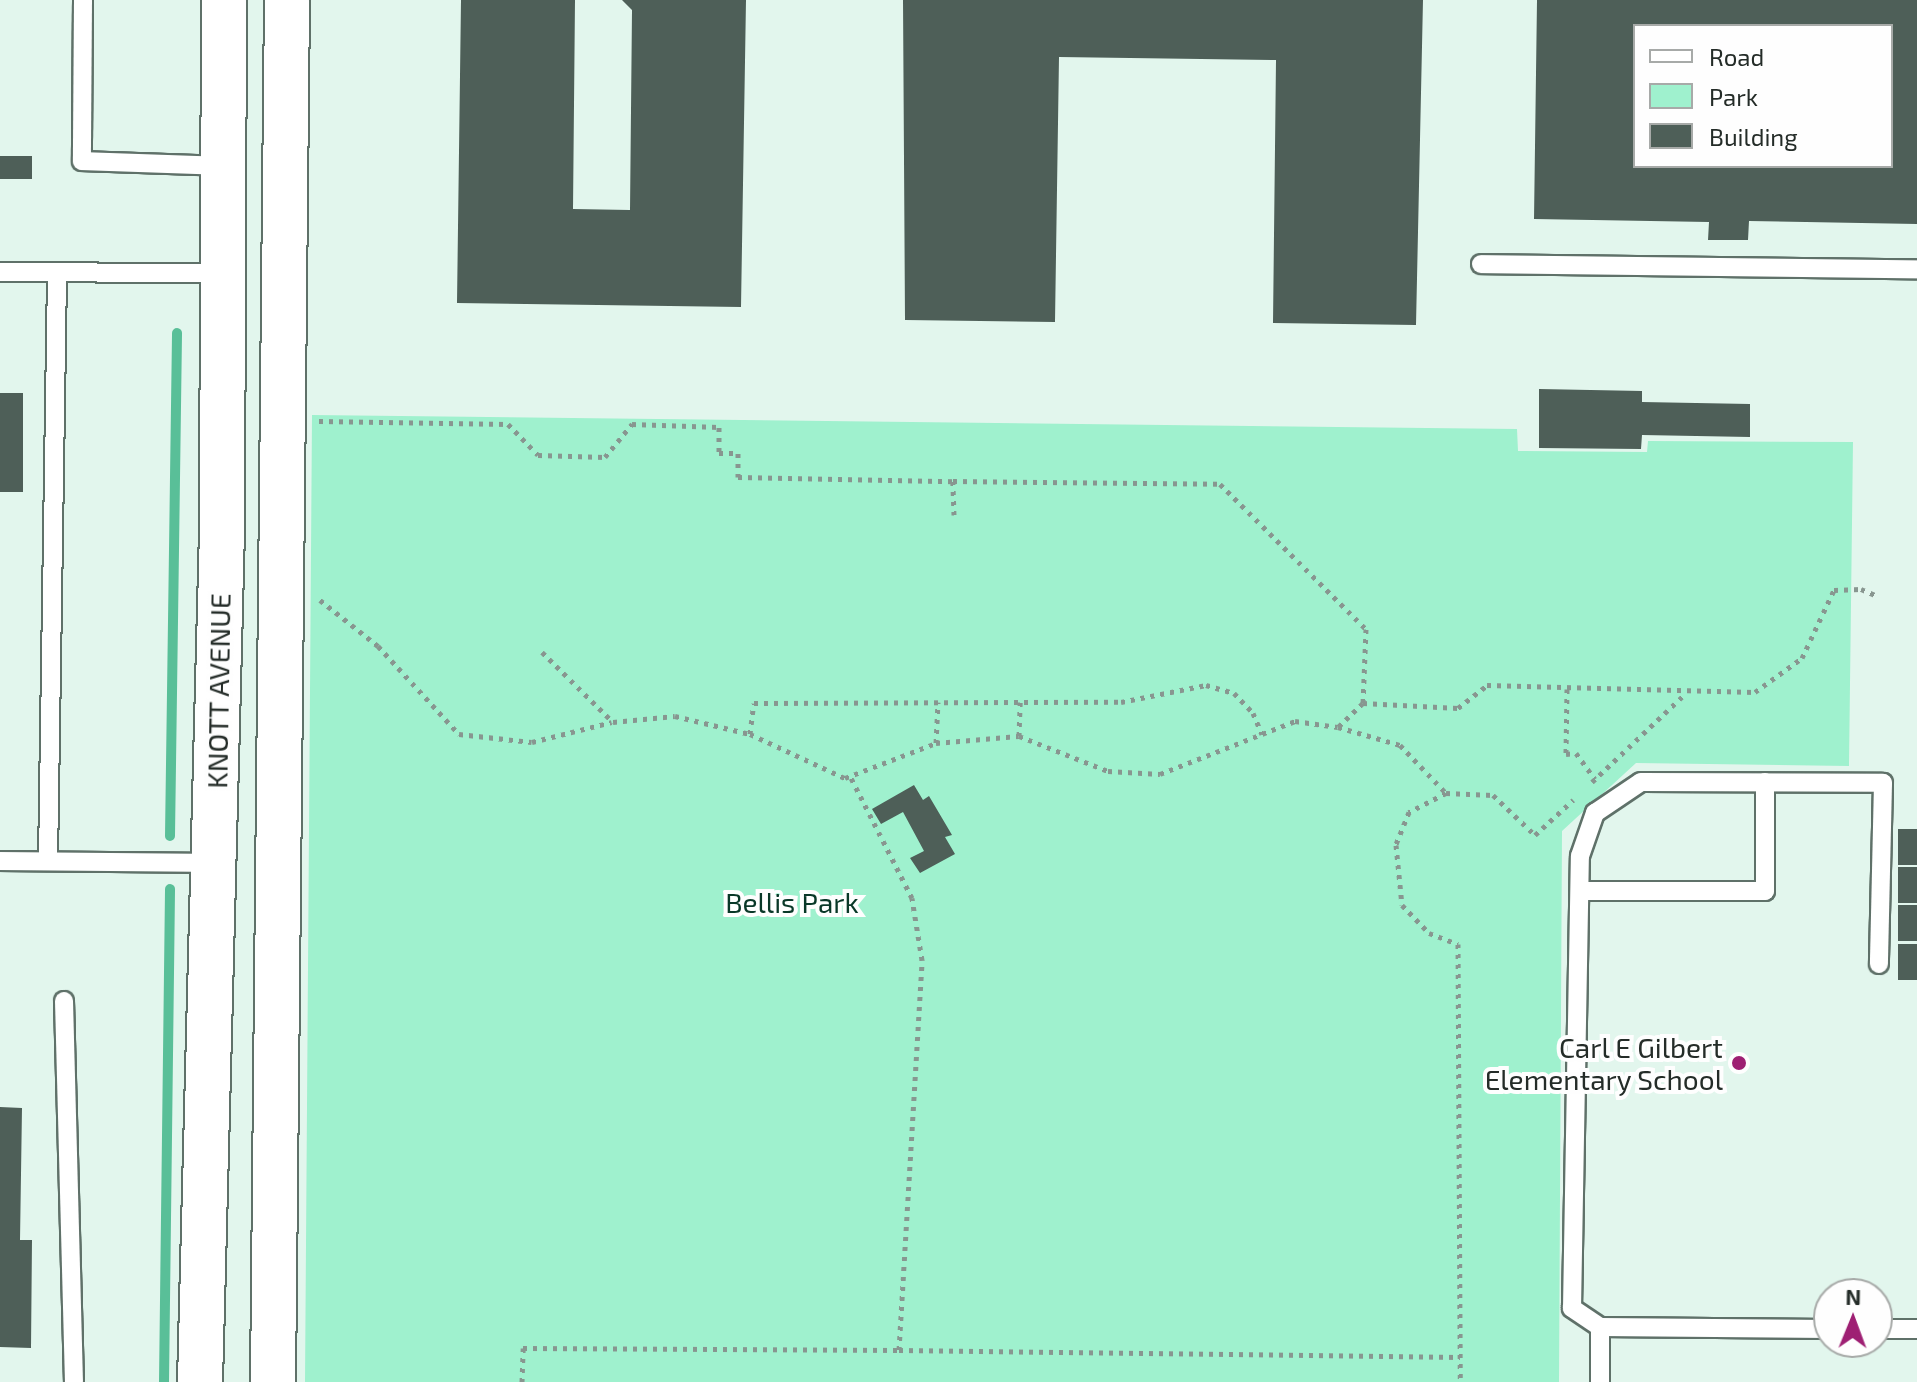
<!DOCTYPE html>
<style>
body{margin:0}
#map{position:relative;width:1917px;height:1382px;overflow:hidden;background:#e2f6ed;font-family:"Exo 2",sans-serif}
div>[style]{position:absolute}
.green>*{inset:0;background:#9ff1ce}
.stream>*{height:10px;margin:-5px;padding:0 5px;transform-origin:5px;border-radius:5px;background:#59bf98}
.building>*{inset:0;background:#4e5f58;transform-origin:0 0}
.path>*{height:5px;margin-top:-2.5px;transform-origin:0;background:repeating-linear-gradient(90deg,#889690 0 4px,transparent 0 10px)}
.roads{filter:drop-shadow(2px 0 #5f7169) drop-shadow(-2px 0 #5f7169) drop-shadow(0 2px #5f7169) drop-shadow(0 -2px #5f7169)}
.service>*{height:18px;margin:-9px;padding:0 9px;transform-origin:9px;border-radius:9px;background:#fff}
.secondary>*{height:44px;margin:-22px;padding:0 22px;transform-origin:22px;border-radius:22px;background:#fff}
.dots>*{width:22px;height:22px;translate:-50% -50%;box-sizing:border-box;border:4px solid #fefefe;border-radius:50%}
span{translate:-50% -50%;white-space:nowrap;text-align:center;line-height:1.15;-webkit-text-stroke:8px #fefefe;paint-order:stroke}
.street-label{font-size:28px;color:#242c28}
.park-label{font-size:28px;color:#093828}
.poi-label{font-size:28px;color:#242c28}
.right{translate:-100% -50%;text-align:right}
.legend{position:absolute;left:1633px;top:24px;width:260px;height:144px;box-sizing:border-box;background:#fefefe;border:2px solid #a7aaa8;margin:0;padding:10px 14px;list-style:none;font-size:24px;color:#242c28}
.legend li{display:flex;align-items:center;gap:16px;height:40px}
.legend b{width:40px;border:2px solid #a7aaa8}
.north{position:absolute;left:1813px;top:1278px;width:80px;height:80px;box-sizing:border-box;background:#fefefe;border:2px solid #a7aaa8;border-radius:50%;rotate:1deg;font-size:22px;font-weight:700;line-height:32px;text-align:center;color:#242c28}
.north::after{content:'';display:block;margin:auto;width:28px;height:36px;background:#9e1f73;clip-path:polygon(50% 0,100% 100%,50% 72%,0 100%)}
</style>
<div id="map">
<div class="green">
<i style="clip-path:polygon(312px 415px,1517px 429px,1518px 451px,1647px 452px,1648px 441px,1853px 442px,1849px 766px,1636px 763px,1562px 831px,1559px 1382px,305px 1382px)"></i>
</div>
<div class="stream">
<i style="left:170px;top:836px;width:503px;rotate:-89.2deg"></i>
<i style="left:164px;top:1382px;width:493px;rotate:-89.3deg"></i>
</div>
<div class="building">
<i style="clip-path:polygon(461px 0,575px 0,573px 209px,630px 210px,632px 10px,622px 0,746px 0,741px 307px,457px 303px)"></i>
<i style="clip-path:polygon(903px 0,1423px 0,1416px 325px,1273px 323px,1276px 60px,1059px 57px,1055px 322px,905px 320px)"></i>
<i style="clip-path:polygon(evenodd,1537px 0,1917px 0,1917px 224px,1749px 221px,1748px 240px,1708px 240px,1709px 222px,1534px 219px,1537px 0,1635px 26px,1891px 26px,1891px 166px,1635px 166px,1635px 26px)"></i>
<i style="left:0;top:156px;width:32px;height:23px"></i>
<i style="clip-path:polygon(1539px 389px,1642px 391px,1642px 402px,1750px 404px,1750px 437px,1642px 435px,1641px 449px,1539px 448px)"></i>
<i style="left:0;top:393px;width:23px;height:99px"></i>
<i style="clip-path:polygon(914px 785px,923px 800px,929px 796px,952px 835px,945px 837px,955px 854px,920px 873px,910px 858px,924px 851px,903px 812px,881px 824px,872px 809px)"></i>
<i style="left:1898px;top:829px;width:19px;height:36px"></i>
<i style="left:1898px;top:867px;width:19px;height:36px"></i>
<i style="left:1898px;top:905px;width:19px;height:36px"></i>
<i style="left:1898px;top:944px;width:19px;height:36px"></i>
<i style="clip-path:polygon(0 1107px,22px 1108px,20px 1240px,32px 1240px,31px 1348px,0 1347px)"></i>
</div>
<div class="path">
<i style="left:319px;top:421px;width:189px;rotate:0.9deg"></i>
<i style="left:508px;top:424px;width:43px;rotate:45.9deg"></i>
<i style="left:538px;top:455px;width:67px;rotate:1.7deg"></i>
<i style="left:605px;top:457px;width:43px;rotate:-50.7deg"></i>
<i style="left:632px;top:424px;width:87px;rotate:2deg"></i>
<i style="left:719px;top:427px;width:26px;rotate:90deg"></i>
<i style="left:719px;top:453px;width:19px"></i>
<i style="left:738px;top:453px;width:24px;rotate:90deg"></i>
<i style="left:738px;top:477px;width:215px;rotate:1.1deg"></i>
<i style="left:954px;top:515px;width:34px;rotate:-92deg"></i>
<i style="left:953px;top:481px;width:267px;rotate:0.6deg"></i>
<i style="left:1220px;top:484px;width:206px;rotate:44.8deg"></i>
<i style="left:1366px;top:629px;width:74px;rotate:92.3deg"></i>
<i style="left:1363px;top:703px;width:95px;rotate:3deg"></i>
<i style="left:1458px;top:708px;width:37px;rotate:-38deg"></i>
<i style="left:1487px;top:685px;width:268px;rotate:1.5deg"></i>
<i style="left:1755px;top:692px;width:58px;rotate:-35.9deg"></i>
<i style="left:1802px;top:658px;width:75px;rotate:-64.8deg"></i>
<i style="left:1834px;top:590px;width:27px;rotate:-2deg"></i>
<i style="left:1861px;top:589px;width:15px;rotate:23deg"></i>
<i style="left:320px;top:600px;width:74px;rotate:38.4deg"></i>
<i style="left:378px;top:646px;width:120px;rotate:47.4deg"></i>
<i style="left:459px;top:734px;width:73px;rotate:6.3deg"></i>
<i style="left:532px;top:742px;width:82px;rotate:-14deg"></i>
<i style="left:542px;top:652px;width:100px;rotate:44.6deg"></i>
<i style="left:613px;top:722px;width:62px;rotate:-5.5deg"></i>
<i style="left:675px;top:716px;width:77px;rotate:13.5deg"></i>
<i style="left:750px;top:734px;width:105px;rotate:24.9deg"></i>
<i style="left:845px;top:778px;width:97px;rotate:-21deg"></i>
<i style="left:936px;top:743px;width:83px;rotate:-4.8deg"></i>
<i style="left:1019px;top:736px;width:96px;rotate:21.5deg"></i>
<i style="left:1108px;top:771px;width:52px;rotate:3.3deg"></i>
<i style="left:1160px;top:774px;width:145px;rotate:-21.4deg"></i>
<i style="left:1295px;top:721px;width:43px;rotate:7.9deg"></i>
<i style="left:1567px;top:689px;width:65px;rotate:90.9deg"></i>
<i style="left:1566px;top:754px;width:10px;rotate:-6deg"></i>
<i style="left:1576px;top:753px;width:32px;rotate:54deg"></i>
<i style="left:1363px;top:703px;width:35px;rotate:136deg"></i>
<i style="left:1338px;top:727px;width:65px;rotate:16.2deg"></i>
<i style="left:1400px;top:745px;width:66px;rotate:46.2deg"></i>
<i style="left:1446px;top:793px;width:47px;rotate:2.4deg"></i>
<i style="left:1493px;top:795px;width:58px;rotate:43.6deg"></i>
<i style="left:1535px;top:835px;width:52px;rotate:-42.6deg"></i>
<i style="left:750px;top:734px;width:31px;rotate:-83deg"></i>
<i style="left:754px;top:703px;width:367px;rotate:-0.2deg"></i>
<i style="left:1121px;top:702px;width:87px;rotate:-11.3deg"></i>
<i style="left:1206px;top:685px;width:29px;rotate:16deg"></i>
<i style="left:1234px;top:693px;width:28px;rotate:46deg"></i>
<i style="left:1253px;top:713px;width:23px;rotate:67deg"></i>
<i style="left:1019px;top:736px;width:34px;rotate:-88deg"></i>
<i style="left:936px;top:743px;width:41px;rotate:-87.2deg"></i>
<i style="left:1592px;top:782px;width:128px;rotate:-43.4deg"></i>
<i style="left:1446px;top:793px;width:42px;rotate:152.8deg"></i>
<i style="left:1409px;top:812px;width:35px;rotate:112deg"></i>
<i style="left:1396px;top:845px;width:60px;rotate:84.3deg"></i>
<i style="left:1402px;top:905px;width:39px;rotate:46deg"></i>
<i style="left:1429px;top:933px;width:31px;rotate:21deg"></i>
<i style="left:1458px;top:944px;width:438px;rotate:89.7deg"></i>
<i style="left:899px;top:1350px;width:561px;rotate:0.71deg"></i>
<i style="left:522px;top:1382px;width:34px;rotate:-88deg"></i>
<i style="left:523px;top:1348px;width:376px;rotate:0.3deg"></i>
<i style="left:899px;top:1350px;width:391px;rotate:-86.6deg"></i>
<i style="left:922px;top:960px;width:63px;rotate:-99.2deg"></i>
<i style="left:912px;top:898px;width:137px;rotate:-116.9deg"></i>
</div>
<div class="roads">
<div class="service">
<i style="left:83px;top:0;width:161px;rotate:90.4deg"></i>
<i style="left:82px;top:161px;width:142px;rotate:2deg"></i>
<i style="left:1481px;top:264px;width:436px;rotate:0.7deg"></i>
<i style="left:0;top:272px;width:223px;rotate:0.3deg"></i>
<i style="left:0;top:861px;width:213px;rotate:0.5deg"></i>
<i style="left:48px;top:861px;width:589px;rotate:-89.12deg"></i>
<i style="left:1580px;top:891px;width:185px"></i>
<i style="left:1765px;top:891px;width:109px;rotate:-90deg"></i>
<i style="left:64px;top:1001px;width:381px;rotate:88.5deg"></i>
<i style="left:1600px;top:1327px;width:34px;rotate:-146deg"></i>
<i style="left:1572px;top:1308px;width:452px;rotate:-89deg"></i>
<i style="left:1580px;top:856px;width:46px;rotate:-70.8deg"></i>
<i style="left:1595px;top:813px;width:55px;rotate:-34deg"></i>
<i style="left:1641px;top:782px;width:242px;rotate:0.2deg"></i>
<i style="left:1883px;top:783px;width:181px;rotate:91.3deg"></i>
<i style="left:1877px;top:1329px;width:40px"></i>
<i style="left:1600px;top:1382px;width:55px;rotate:-90deg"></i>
<i style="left:1600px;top:1327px;width:229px;rotate:0.5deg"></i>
</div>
<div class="secondary">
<i style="left:200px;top:1382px;width:849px;rotate:-88.52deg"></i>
<i style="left:222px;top:533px;width:533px;rotate:-89.79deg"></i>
<i style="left:273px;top:1382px;width:1382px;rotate:-89.42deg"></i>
</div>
</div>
<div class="dots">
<i style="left:1739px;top:1063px;background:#9e1f73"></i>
</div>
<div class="street-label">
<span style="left:218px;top:691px;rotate:-89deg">KNOTT AVENUE</span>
</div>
<div class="park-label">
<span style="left:792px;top:902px">Bellis Park</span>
</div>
<div class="poi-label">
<span class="right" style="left:1723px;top:1063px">Carl E Gilbert<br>Elementary School</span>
</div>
<ul class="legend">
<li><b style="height:10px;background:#fff"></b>Road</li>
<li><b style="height:22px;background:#9ff1ce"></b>Park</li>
<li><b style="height:22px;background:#4e5f58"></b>Building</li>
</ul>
<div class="north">N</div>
</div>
